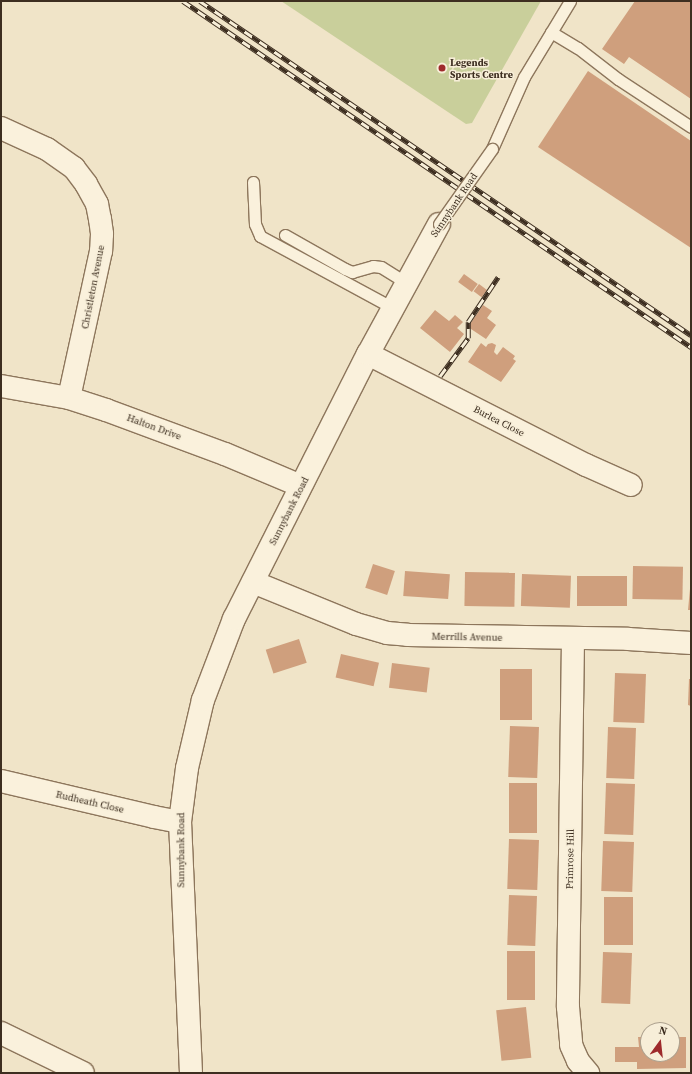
<!DOCTYPE html>
<style>
body{margin:0}
#map{position:relative;width:692px;height:1074px;overflow:hidden;background:#f0e4c8;font-family:"Source Serif 4",serif}
div>[style]{position:absolute}
.green>*{inset:0;background:#c9cf9b}
.building>*{inset:0;background:#cf9f7d;transform-origin:0 0}
.roads{filter:drop-shadow(1px 0 #8d765c) drop-shadow(-1px 0 #8d765c) drop-shadow(0 1px #8d765c) drop-shadow(0 -1px #8d765c)}
.lane>*{height:11px;margin:-5.5px;padding:0 5.5px;transform-origin:5.5px;border-radius:5.5px;background:#faf1dc}
.street>*{height:22px;margin:-11px;padding:0 11px;transform-origin:11px;border-radius:11px;background:#faf1dc}
.rail>*{height:4.5px;margin-top:-2.25px;transform-origin:0;background:repeating-linear-gradient(90deg,#f7eed8 0 9px,#3d2e20 0 18px);box-sizing:border-box;border-block:1px solid #3d2e20}
.bridges{filter:drop-shadow(1px 0 #8d765c) drop-shadow(-1px 0 #8d765c) drop-shadow(0 1px #8d765c) drop-shadow(0 -1px #8d765c)}
.lane-bridge>*{height:11px;margin:-5.5px;padding:0 5.5px;transform-origin:5.5px;border-radius:5.5px;background:#faf1dc}
.dots>*{width:11px;height:11px;translate:-50% -50%;box-sizing:border-box;border:2px solid #f7eed8;border-radius:50%}
span{translate:-50% -50%;white-space:nowrap;text-align:center;line-height:1.15;-webkit-text-stroke:3px #f7eed8;paint-order:stroke}
.poi-label{font-size:10px;color:#3d2e20;font-weight:700}
.left{translate:0 -50%;text-align:left}
.street-label{font-size:10px;color:#3d2e20}
.frame{position:absolute;inset:0;border:2px solid #3d2e20;pointer-events:none}
.north{position:absolute;left:640px;top:1022px;width:40px;height:40px;box-sizing:border-box;background:#f7eed8;border:1px solid #ada18e;border-radius:50%;rotate:15deg;font-size:11px;font-weight:700;line-height:16px;text-align:center;color:#3d2e20}
.north::after{content:'';display:block;margin:auto;width:14px;height:18px;background:#9e2a2b;clip-path:polygon(50% 0,100% 100%,50% 72%,0 100%)}
</style>
<div id="map">
<div class="green">
<i style="clip-path:polygon(281px 1px,541px 1px,472px 123px,466px 124px)"></i>
</div>
<div class="building">
<i style="clip-path:polygon(635px 1px,691px 1px,691px 99px,629px 57px,624px 64px,602px 49px)"></i>
<i style="clip-path:polygon(588px 71px,691px 141px,691px 248px,538px 147px)"></i>
<i style="left:464px;top:274px;width:17px;height:10px;rotate:36deg"></i>
<i style="left:479px;top:284px;width:10px;height:9px;rotate:37deg"></i>
<i style="clip-path:polygon(483px 305px,492px 311px,487px 318px,496px 325px,486px 339px,468px 327px)"></i>
<i style="clip-path:polygon(435px 310px,449px 321px,455px 315px,463px 322px,457px 328px,464px 334px,450px 352px,420px 328px)"></i>
<i style="clip-path:polygon(481px 343px,486px 347px,488px 344px,492px 343px,496px 345px,494px 352px,497px 355px,503px 347px,515px 356px,513px 359px,516px 361px,501px 382px,468px 362px)"></i>
<i style="left:373px;top:564px;width:23px;height:25px;rotate:18deg"></i>
<i style="left:633px;top:566px;width:50px;height:33px;rotate:1deg"></i>
<i style="left:405px;top:571px;width:45px;height:25px;rotate:4deg"></i>
<i style="left:465px;top:572px;width:50px;height:34px;rotate:1deg"></i>
<i style="left:522px;top:574px;width:49px;height:32px;rotate:2deg"></i>
<i style="left:577px;top:576px;width:50px;height:30px"></i>
<i style="clip-path:polygon(690px 589px,691px 590px,691px 610px,688px 610px)"></i>
<i style="left:299px;top:639px;width:25px;height:35px;rotate:72deg"></i>
<i style="left:341px;top:654px;width:39px;height:24px;rotate:13deg"></i>
<i style="left:392px;top:663px;width:38px;height:25px;rotate:7deg"></i>
<i style="left:500px;top:669px;width:32px;height:51px"></i>
<i style="left:615px;top:673px;width:31px;height:49px;rotate:2deg"></i>
<i style="clip-path:polygon(689px 679px,691px 679px,691px 706px,688px 705px)"></i>
<i style="left:510px;top:726px;width:29px;height:51px;rotate:2deg"></i>
<i style="left:608px;top:727px;width:28px;height:51px;rotate:2deg"></i>
<i style="left:509px;top:783px;width:28px;height:50px"></i>
<i style="left:606px;top:783px;width:29px;height:51px;rotate:2deg"></i>
<i style="left:509px;top:839px;width:30px;height:50px;rotate:2deg"></i>
<i style="left:603px;top:841px;width:31px;height:50px;rotate:2deg"></i>
<i style="left:509px;top:895px;width:28px;height:50px;rotate:2deg"></i>
<i style="left:604px;top:897px;width:29px;height:48px"></i>
<i style="left:507px;top:951px;width:28px;height:49px"></i>
<i style="left:603px;top:952px;width:29px;height:51px;rotate:2deg"></i>
<i style="left:526px;top:1007px;width:51px;height:30px;rotate:84deg"></i>
<i style="clip-path:polygon(638px 1037px,648px 1037px,648px 1054px,672px 1054px,672px 1037px,686px 1037px,686px 1068px,637px 1069px,637px 1062px,615px 1062px,615px 1047px,639px 1047px)"></i>
</div>
<div class="roads">
<div class="lane">
<i style="left:551px;top:32px;width:31px;rotate:31deg"></i>
<i style="left:578px;top:48px;width:51px;rotate:37.8deg"></i>
<i style="left:618px;top:79px;width:87px;rotate:33.3deg"></i>
<i style="left:492px;top:149px;width:79px;rotate:-66deg"></i>
<i style="left:524px;top:77px;width:89px;rotate:-58.8deg"></i>
<i style="left:253px;top:182px;width:42px;rotate:87.3deg"></i>
<i style="left:255px;top:224px;width:13px;rotate:67deg"></i>
<i style="left:260px;top:236px;width:151px;rotate:28.4deg"></i>
<i style="left:285px;top:235px;width:69px;rotate:29.5deg"></i>
<i style="left:345px;top:269px;width:8px;rotate:23deg"></i>
<i style="left:352px;top:272px;width:22px;rotate:-16deg"></i>
<i style="left:373px;top:266px;width:8px;rotate:7deg"></i>
<i style="left:381px;top:267px;width:31px;rotate:32deg"></i>
</div>
<div class="street">
<i style="left:1px;top:128px;width:51px;rotate:24.5deg"></i>
<i style="left:47px;top:149px;width:33px;rotate:35deg"></i>
<i style="left:74px;top:168px;width:20px;rotate:53deg"></i>
<i style="left:86px;top:184px;width:23px;rotate:61deg"></i>
<i style="left:97px;top:204px;width:15px;rotate:79deg"></i>
<i style="left:100px;top:219px;width:15px;rotate:82deg"></i>
<i style="left:102px;top:234px;width:17px;rotate:93deg"></i>
<i style="left:101px;top:251px;width:150px;rotate:102.3deg"></i>
<i style="left:368px;top:354px;width:245px;rotate:27deg"></i>
<i style="left:586px;top:465px;width:49px;rotate:24deg"></i>
<i style="left:1px;top:386px;width:69px;rotate:10deg"></i>
<i style="left:69px;top:398px;width:39px;rotate:18deg"></i>
<i style="left:106px;top:410px;width:127px;rotate:20.3deg"></i>
<i style="left:225px;top:454px;width:82px;rotate:22.8deg"></i>
<i style="left:253px;top:582px;width:111px;rotate:22.2deg"></i>
<i style="left:356px;top:624px;width:32px;rotate:16deg"></i>
<i style="left:387px;top:633px;width:21px;rotate:5deg"></i>
<i style="left:408px;top:635px;width:220px;rotate:1deg"></i>
<i style="left:628px;top:639px;width:63px;rotate:3.6deg"></i>
<i style="left:573px;top:639px;width:368px;rotate:90.8deg"></i>
<i style="left:568px;top:1007px;width:38px;rotate:85deg"></i>
<i style="left:571px;top:1045px;width:17px;rotate:66deg"></i>
<i style="left:578px;top:1061px;width:16px;rotate:50deg"></i>
<i style="left:1px;top:781px;width:157px;rotate:13.2deg"></i>
<i style="left:154px;top:817px;width:26px;rotate:11deg"></i>
<i style="left:1px;top:1033px;width:91px;rotate:26deg"></i>
<i style="left:191px;top:1073px;width:251px;rotate:-92.5deg"></i>
<i style="left:180px;top:822px;width:54px;rotate:-82.6deg"></i>
<i style="left:187px;top:768px;width:70px;rotate:-76.8deg"></i>
<i style="left:203px;top:700px;width:87px;rotate:-69.1deg"></i>
<i style="left:234px;top:619px;width:297px;rotate:-63.2deg"></i>
<i style="left:368px;top:354px;width:148px;rotate:-61.4deg"></i>
</div>
</div>
<div class="rail">
<i style="left:183px;top:1px;width:615px;rotate:34.26deg"></i>
<i style="left:200px;top:1px;width:594px;rotate:34.23deg"></i>
<i style="left:440px;top:376px;width:47px;rotate:-53.6deg"></i>
<i style="left:468px;top:338px;width:16px;rotate:-90deg"></i>
<i style="left:468px;top:322px;width:54px;rotate:-56.3deg"></i>
</div>
<div class="bridges">
<div class="lane-bridge">
<i style="left:439px;top:224px;width:92px;rotate:-54.8deg"></i>
</div>
</div>
<div class="dots">
<i style="left:442px;top:68px;background:#9e2a2b"></i>
</div>
<div class="poi-label">
<span class="left" style="left:450px;top:68px">Legends<br>Sports Centre</span>
</div>
<div class="street-label">
<span style="left:454px;top:205px;rotate:-56deg">Sunnybank Road</span>
<span style="left:93px;top:287px;rotate:-79deg">Christleton Avenue</span>
<span style="left:499px;top:421px;rotate:27deg">Burlea Close</span>
<span style="left:154px;top:427px;rotate:20deg">Halton Drive</span>
<span style="left:289px;top:511px;rotate:-63deg">Sunnybank Road</span>
<span style="left:467px;top:637px;rotate:1deg">Merrills Avenue</span>
<span style="left:90px;top:802px;rotate:13deg">Rudheath Close</span>
<span style="left:181px;top:850px;rotate:-90deg">Sunnybank Road</span>
<span style="left:570px;top:859px;rotate:-89deg">Primrose Hill</span>
</div>
<div class="frame"></div>
<div class="north">N</div>
</div>
